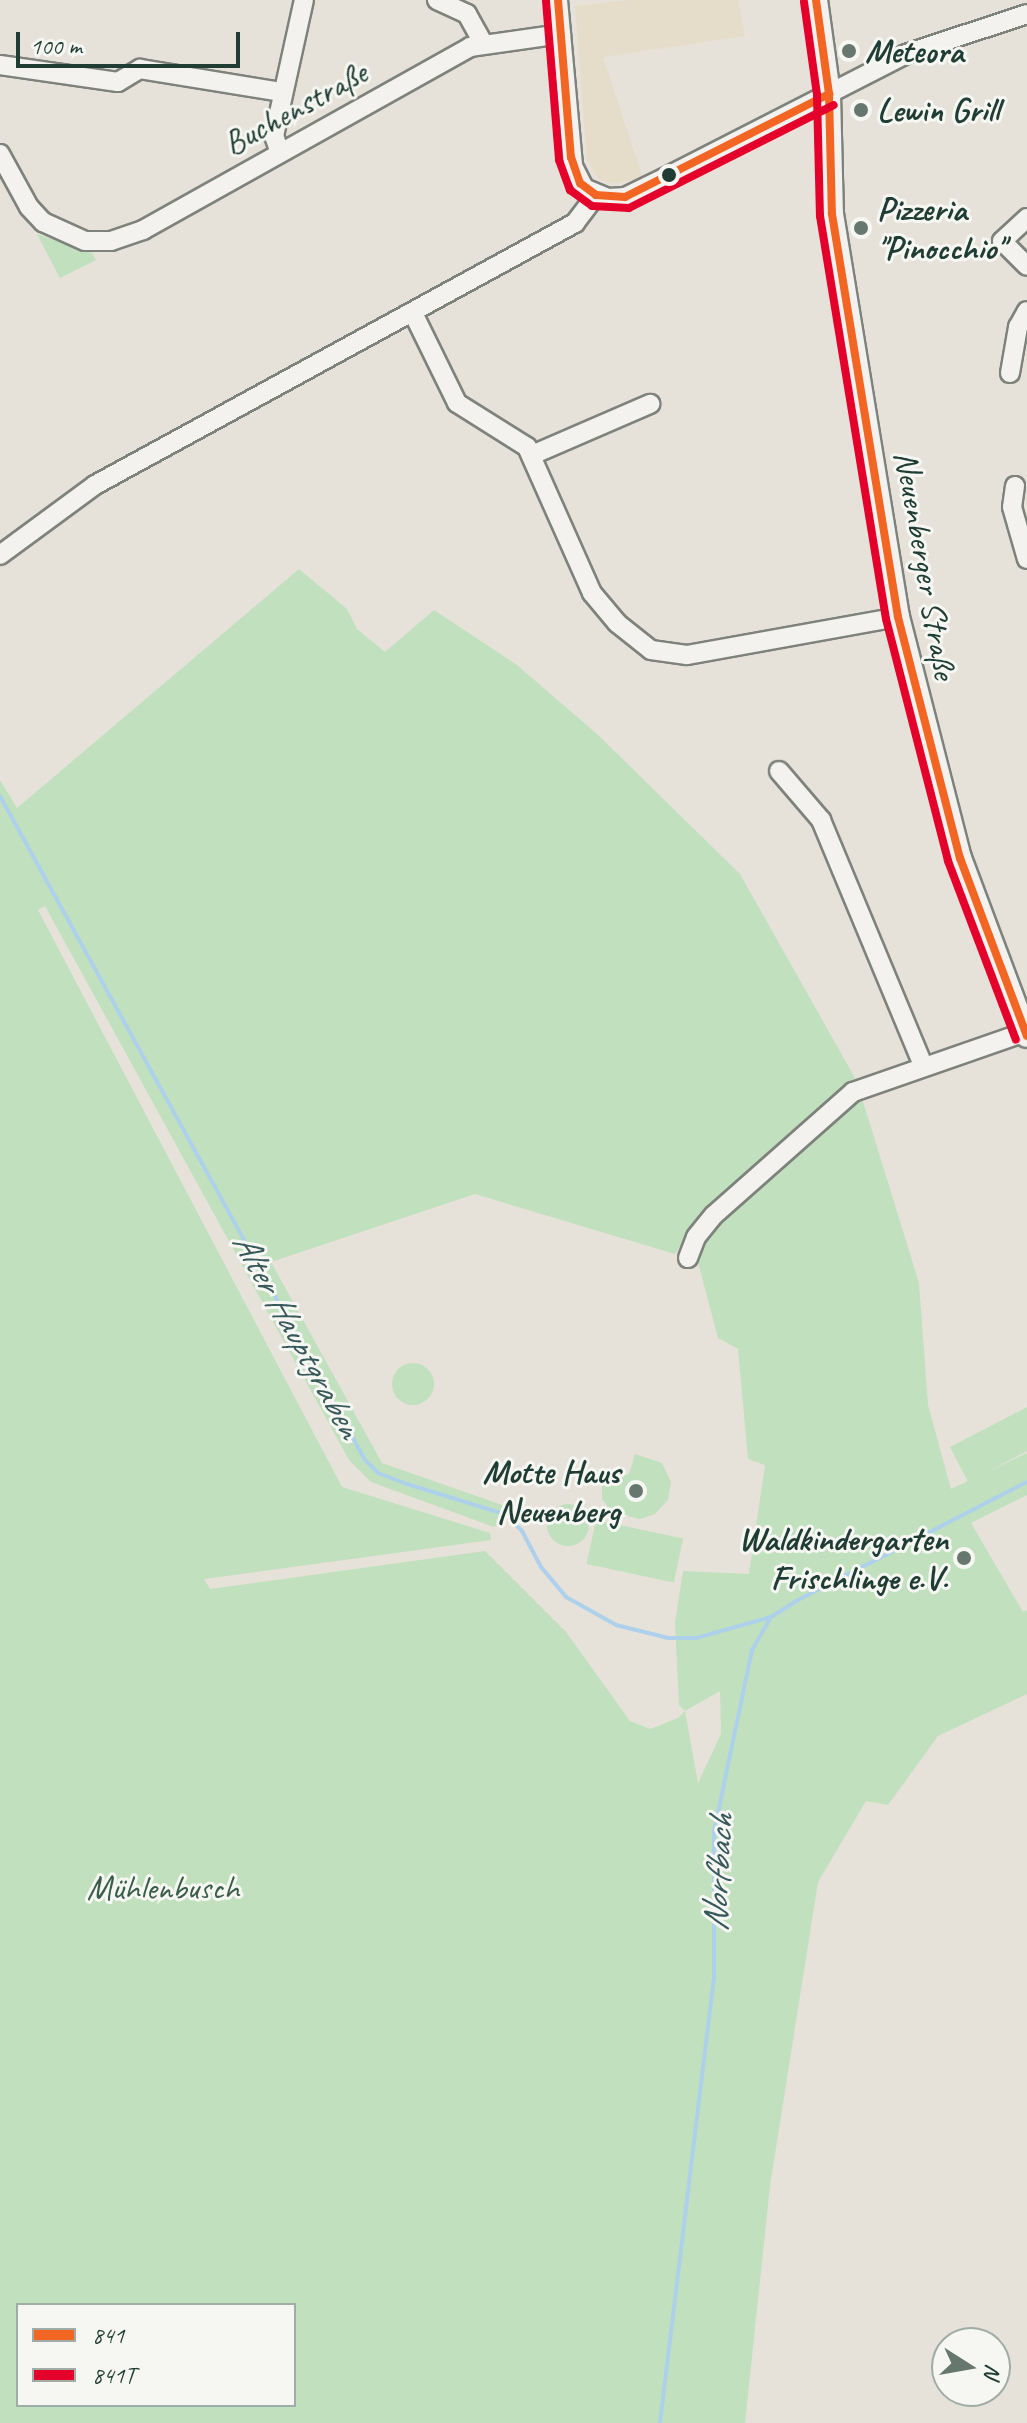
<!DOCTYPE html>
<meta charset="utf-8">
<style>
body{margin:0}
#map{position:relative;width:1027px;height:2423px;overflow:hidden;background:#e6e2d9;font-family:Caveat,sans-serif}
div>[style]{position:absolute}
.built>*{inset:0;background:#e5ddca}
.green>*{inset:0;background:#c0e0be;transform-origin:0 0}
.round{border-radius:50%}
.stream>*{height:4px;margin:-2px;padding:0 2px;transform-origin:2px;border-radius:2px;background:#aed1eb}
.roads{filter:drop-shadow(2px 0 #7e827c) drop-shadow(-2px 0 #7e827c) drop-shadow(0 2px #7e827c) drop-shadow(0 -2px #7e827c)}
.minor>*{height:18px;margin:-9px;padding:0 9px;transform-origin:9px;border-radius:9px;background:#f3f2ef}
.tertiary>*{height:22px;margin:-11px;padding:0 11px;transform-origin:11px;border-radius:11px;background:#f3f2ef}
.bus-1>*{height:8px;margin:-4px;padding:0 4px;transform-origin:4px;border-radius:4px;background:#f26522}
.bus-2>*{height:8px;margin:-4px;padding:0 4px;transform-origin:4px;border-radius:4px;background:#e4002b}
.dots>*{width:22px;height:22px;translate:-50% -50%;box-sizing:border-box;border:4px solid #f6f6f2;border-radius:50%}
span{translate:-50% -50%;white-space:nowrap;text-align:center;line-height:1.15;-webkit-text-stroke:6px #f6f6f2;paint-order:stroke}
.poi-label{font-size:34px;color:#1f3d34;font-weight:700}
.left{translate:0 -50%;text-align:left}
.right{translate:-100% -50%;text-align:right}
.street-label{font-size:34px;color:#1f3d34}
.park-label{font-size:34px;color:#395d4b}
.water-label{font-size:36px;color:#37595a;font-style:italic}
.legend{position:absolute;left:16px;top:2303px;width:280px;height:104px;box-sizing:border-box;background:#f6f6f2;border:2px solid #a0aca6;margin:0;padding:10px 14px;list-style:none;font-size:24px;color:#1f3d34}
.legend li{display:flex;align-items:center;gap:16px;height:40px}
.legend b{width:40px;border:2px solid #a0aca6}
.north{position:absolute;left:931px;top:2327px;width:80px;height:80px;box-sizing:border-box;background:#f6f6f2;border:2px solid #a0aca6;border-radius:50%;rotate:101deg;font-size:22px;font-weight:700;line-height:32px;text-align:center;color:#1f3d34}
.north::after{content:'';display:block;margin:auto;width:28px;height:36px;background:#65776e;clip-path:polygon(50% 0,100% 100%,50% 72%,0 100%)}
.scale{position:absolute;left:16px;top:32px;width:224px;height:36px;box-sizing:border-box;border:4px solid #1f3d34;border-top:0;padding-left:10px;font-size:24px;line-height:28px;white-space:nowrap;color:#1f3d34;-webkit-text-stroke:6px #f6f6f2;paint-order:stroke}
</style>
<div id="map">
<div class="built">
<i style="clip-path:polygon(629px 0,738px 0,745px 36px,603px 57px,643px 178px,612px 184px,598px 179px,587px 159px,575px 6px)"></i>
</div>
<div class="green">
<i style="clip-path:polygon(37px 234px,92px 253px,96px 260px,60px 278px)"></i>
<i style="clip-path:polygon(evenodd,299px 569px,347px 609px,357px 629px,385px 652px,434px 610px,517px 665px,597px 734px,740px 874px,855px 1078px,694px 1224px,675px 1254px,475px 1194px,271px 1262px,382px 1463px,508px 1507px,505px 1520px,494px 1527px,371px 1482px,349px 1460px,45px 906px,38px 910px,342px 1487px,490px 1533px,491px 1540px,204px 1579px,210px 1589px,485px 1551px,566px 1632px,630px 1721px,650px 1729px,678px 1718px,685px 1711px,679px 1705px,675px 1622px,683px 1571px,749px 1574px,765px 1465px,748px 1459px,738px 1349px,718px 1338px,695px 1251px,702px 1237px,861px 1095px,919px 1283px,928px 1405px,951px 1489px,1027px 1453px,1027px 1495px,971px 1523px,1023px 1612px,1027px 1610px,1027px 1694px,938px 1736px,888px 1805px,866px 1801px,818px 1882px,770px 2186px,745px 2423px,0 2423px,0 780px,17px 808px,299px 569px,720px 1691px,721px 1734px,698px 1783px,685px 1711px,720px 1691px,299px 569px,18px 2305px,294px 2305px,294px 2405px,18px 2405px,18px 2305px)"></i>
<i class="round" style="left:392px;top:1363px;width:42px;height:42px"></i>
<i style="clip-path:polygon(1027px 1407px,1027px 1451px,968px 1482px,950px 1447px)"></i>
<i style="clip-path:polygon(635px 1454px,662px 1463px,671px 1482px,668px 1500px,655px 1514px,640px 1519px,612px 1512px,602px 1499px,602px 1482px,629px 1474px)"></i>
<i class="round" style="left:547px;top:1504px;width:42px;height:42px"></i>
<i style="left:596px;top:1520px;width:89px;height:45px;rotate:12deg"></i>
</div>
<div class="stream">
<i style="left:0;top:796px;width:758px;rotate:61.2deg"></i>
<i style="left:365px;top:1460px;width:18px;rotate:45deg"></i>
<i style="left:378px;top:1473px;width:31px;rotate:21deg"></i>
<i style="left:407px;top:1484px;width:102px;rotate:17.2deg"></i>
<i style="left:504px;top:1514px;width:25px;rotate:43deg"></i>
<i style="left:522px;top:1531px;width:41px;rotate:62.2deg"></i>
<i style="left:541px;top:1567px;width:39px;rotate:50deg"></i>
<i style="left:566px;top:1597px;width:57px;rotate:29.2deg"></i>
<i style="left:616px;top:1625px;width:54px;rotate:14deg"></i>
<i style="left:668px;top:1638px;width:28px"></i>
<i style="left:696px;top:1638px;width:78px;rotate:-15.6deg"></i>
<i style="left:660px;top:2423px;width:446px;rotate:-83.1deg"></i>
<i style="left:714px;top:1980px;width:148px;rotate:-90deg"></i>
<i style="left:714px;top:1832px;width:186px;rotate:-78.2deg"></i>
<i style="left:752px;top:1650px;width:38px;rotate:-60deg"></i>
<i style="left:771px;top:1617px;width:32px;rotate:-32deg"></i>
<i style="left:798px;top:1600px;width:258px;rotate:-27.3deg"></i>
</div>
<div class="roads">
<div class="minor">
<i style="left:437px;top:0;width:33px;rotate:25deg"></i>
<i style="left:467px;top:14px;width:33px;rotate:61deg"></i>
<i style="left:558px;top:0;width:167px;rotate:84.8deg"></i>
<i style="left:573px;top:166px;width:25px;rotate:63deg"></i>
<i style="left:584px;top:188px;width:26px;rotate:23deg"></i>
<i style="left:608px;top:198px;width:17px;rotate:-3deg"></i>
<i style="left:625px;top:197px;width:50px;rotate:-26.1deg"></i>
<i style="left:670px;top:175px;width:265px;rotate:-27.1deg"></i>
<i style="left:906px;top:54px;width:127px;rotate:-18.3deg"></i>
<i style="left:0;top:65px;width:119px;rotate:8.2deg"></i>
<i style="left:118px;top:82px;width:26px;rotate:-31deg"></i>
<i style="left:140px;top:69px;width:144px;rotate:9.2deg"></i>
<i style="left:280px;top:153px;width:18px;rotate:-109deg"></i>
<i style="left:274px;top:136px;width:139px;rotate:-77.6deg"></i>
<i style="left:0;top:154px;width:60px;rotate:61.3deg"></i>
<i style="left:29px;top:207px;width:21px;rotate:47deg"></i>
<i style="left:43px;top:222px;width:46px;rotate:24.3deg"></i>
<i style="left:85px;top:241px;width:26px"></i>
<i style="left:111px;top:241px;width:34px;rotate:-19deg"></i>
<i style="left:143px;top:230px;width:375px;rotate:-29.2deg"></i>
<i style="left:470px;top:47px;width:92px;rotate:-8.1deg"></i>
<i style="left:1027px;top:218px;width:34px;rotate:137deg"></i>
<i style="left:1002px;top:241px;width:35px;rotate:45deg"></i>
<i style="left:413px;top:313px;width:100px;rotate:63.9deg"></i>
<i style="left:457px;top:403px;width:83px;rotate:32.2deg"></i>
<i style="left:527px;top:447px;width:160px;rotate:66deg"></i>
<i style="left:592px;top:593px;width:39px;rotate:50deg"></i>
<i style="left:617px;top:623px;width:43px;rotate:38.5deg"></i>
<i style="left:651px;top:650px;width:36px;rotate:8deg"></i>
<i style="left:687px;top:655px;width:214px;rotate:-10.2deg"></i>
<i style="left:1010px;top:373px;width:47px;rotate:-80.1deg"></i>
<i style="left:1018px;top:327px;width:18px;rotate:-61deg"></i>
<i style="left:532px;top:455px;width:129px;rotate:-23.4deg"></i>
<i style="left:1015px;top:486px;width:21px;rotate:98deg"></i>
<i style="left:1012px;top:507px;width:54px;rotate:73.9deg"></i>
<i style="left:0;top:555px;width:118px;rotate:-36.4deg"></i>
<i style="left:95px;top:485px;width:547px;rotate:-28.63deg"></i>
<i style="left:575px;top:223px;width:35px;rotate:-53deg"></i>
<i style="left:779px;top:771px;width:65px;rotate:49.4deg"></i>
<i style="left:821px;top:820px;width:265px;rotate:67.4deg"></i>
<i style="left:688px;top:1258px;width:22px;rotate:-69deg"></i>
<i style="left:696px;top:1237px;width:28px;rotate:-51deg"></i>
<i style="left:714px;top:1215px;width:186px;rotate:-41.5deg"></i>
<i style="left:853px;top:1092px;width:182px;rotate:-19.2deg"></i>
</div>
<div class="tertiary">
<i style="left:816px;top:0;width:95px;rotate:82.1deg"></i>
<i style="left:829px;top:94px;width:120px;rotate:88.6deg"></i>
<i style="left:832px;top:214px;width:408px;rotate:80.7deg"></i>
<i style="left:898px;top:617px;width:249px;rotate:75.6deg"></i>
<i style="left:960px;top:858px;width:190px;rotate:69.4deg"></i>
</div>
</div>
<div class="bus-1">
<i style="left:558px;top:0;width:158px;rotate:85.3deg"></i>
<i style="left:571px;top:157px;width:28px;rotate:71deg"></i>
<i style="left:580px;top:183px;width:20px;rotate:37deg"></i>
<i style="left:596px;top:195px;width:29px;rotate:4deg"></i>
<i style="left:625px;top:197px;width:229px;rotate:-26.8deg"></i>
<i style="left:816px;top:0;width:95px;rotate:82.1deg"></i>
<i style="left:829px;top:94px;width:120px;rotate:88.6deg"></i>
<i style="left:832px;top:214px;width:408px;rotate:80.7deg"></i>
<i style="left:898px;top:617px;width:249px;rotate:75.6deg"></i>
<i style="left:960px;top:858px;width:190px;rotate:69.4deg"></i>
</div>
<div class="bus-2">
<i style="left:546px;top:1px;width:160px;rotate:85.3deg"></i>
<i style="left:559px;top:160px;width:32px;rotate:70deg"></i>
<i style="left:570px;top:190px;width:27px;rotate:36deg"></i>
<i style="left:592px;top:206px;width:37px;rotate:3deg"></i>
<i style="left:629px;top:208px;width:229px;rotate:-26.7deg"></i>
<i style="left:804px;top:2px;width:94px;rotate:82deg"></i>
<i style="left:817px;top:95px;width:121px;rotate:88.6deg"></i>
<i style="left:820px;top:216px;width:408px;rotate:80.7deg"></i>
<i style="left:886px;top:619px;width:250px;rotate:75.6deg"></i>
<i style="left:948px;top:861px;width:191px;rotate:69.2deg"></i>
</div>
<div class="dots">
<i style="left:849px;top:51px;background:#65776e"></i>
<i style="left:861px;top:110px;background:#65776e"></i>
<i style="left:669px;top:175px;background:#1f3d34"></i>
<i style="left:861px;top:228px;background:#65776e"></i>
<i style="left:636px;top:1491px;background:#65776e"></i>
<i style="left:964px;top:1558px;background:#65776e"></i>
</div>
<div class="poi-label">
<span class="left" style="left:865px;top:51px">Meteora</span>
<span class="left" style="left:877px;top:110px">Lewin Grill</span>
<span class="left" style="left:877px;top:228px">Pizzeria<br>"Pinocchio"</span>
<span class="right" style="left:620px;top:1491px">Motte Haus<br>Neuenberg</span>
<span class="right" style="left:948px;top:1558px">Waldkindergarten<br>Frischlinge e.V.</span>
</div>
<div class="street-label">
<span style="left:295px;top:108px;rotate:-29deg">Buchenstraße</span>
<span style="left:926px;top:565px;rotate:80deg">Neuenberger Straße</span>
</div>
<div class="park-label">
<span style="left:163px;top:1888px">Mühlenbusch</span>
</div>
<div class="water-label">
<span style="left:297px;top:1335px;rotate:61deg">Alter Hauptgraben</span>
<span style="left:718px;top:1873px;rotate:-87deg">Norfbach</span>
</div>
<ul class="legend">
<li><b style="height:10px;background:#f26522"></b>841</li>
<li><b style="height:10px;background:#e4002b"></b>841T</li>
</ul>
<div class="north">N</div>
<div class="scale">100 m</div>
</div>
